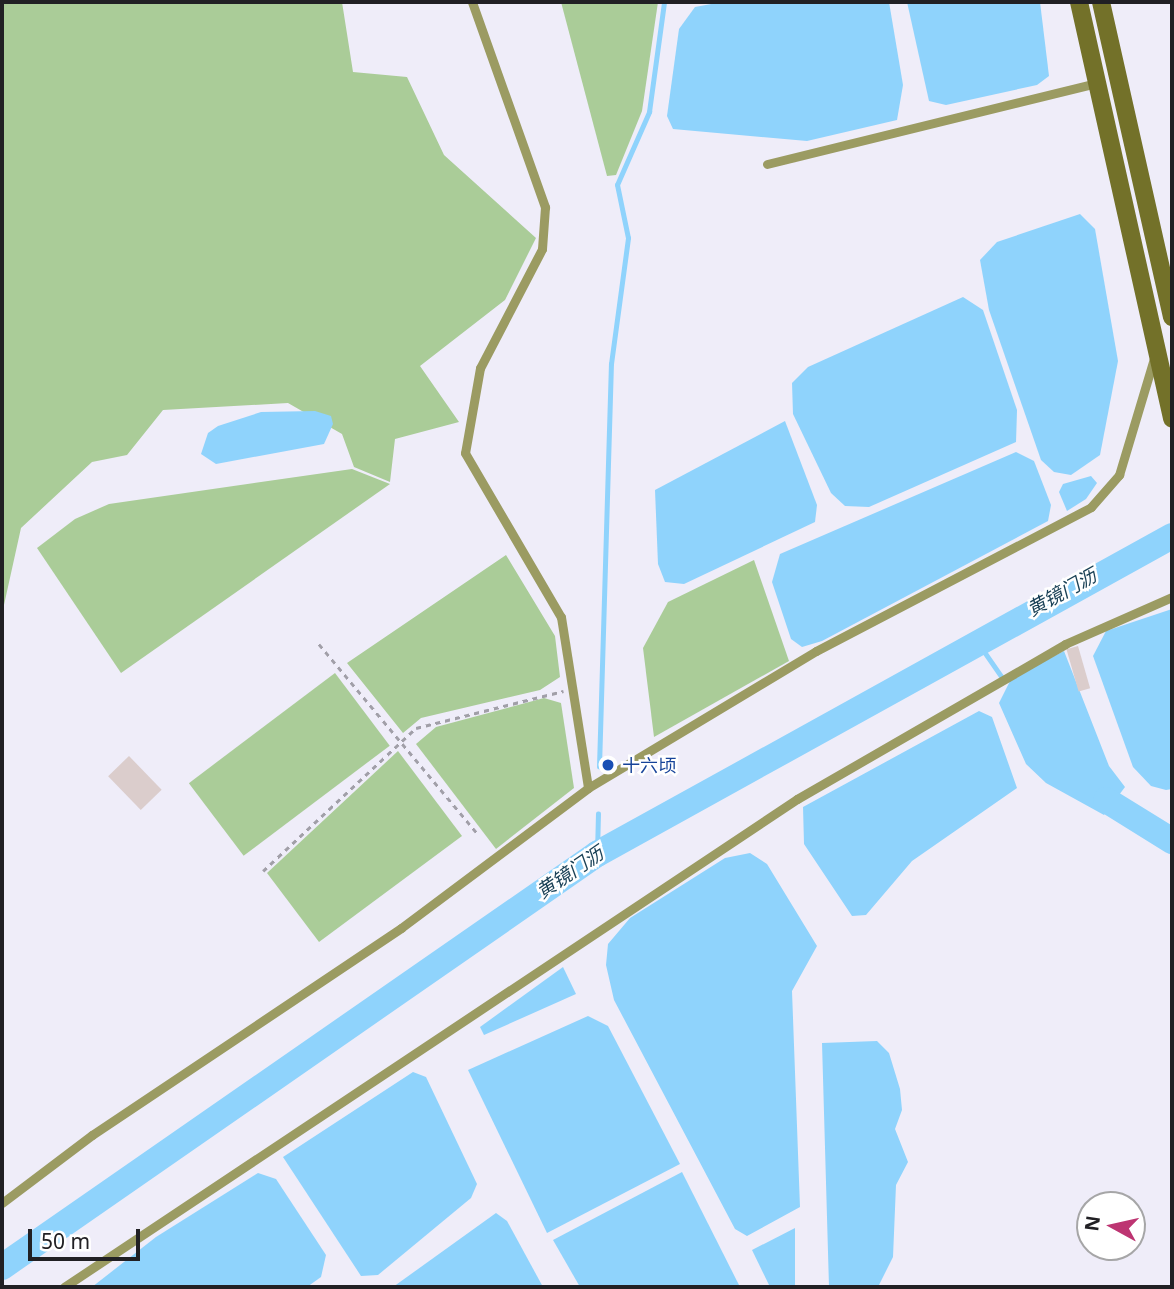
<!DOCTYPE html>
<meta charset="utf-8">
<style>
body{margin:0}
#map{position:relative;width:1174px;height:1289px;overflow:hidden;background:#efedf9;font-family:"Noto Sans","Noto Sans SC",sans-serif}
div>[style]{position:absolute}
.green>*{inset:0;background:#aacc98;transform-origin:0 0}
.water>*{inset:0;background:#8fd3fc}
.stream>*{height:4.5px;margin:-2.25px;padding:0 2.25px;transform-origin:2.25px;border-radius:2.25px;background:#8fd3fc}
.river>*{height:26px;margin:-13px;padding:0 13px;transform-origin:13px;border-radius:13px;background:#8fd3fc}
.building>*{inset:0;background:#dbcdcc;transform-origin:0 0}
.path>*{height:2.5px;margin-top:-1.25px;transform-origin:0;background:repeating-linear-gradient(90deg,#a19fa8 0 5px,transparent 0 10px)}
.lane>*{height:9px;margin:-4.5px;padding:0 4.5px;transform-origin:4.5px;border-radius:4.5px;background:#9b9b62}
.secondary>*{height:18px;margin:-9px;padding:0 9px;transform-origin:9px;border-radius:9px;background:#737129}
.dots>*{width:19px;height:19px;translate:-50% -50%;box-sizing:border-box;border:4px solid #fff;border-radius:50%}
span{translate:-50% -50%;white-space:nowrap;text-align:center;line-height:1.15;-webkit-text-stroke:5px #fff;paint-order:stroke}
.transit-label{font-size:18px;color:#164399}
.left{translate:0 -50%;text-align:left}
.water-label{font-size:19px;color:#1b4257;font-style:italic}
.frame{position:absolute;inset:0;border:4px solid #212024;pointer-events:none}
.north{position:absolute;left:1076px;top:1191px;width:70px;height:70px;box-sizing:border-box;background:#fff;border:2px solid #a6a6a7;border-radius:50%;rotate:278deg;font-size:19px;font-weight:700;line-height:28px;text-align:center;color:#212024}
.north::after{content:'';display:block;margin:auto;width:24px;height:32px;background:#bd3572;clip-path:polygon(50% 0,100% 100%,50% 72%,0 100%)}
.scale{position:absolute;left:28px;top:1229px;width:112px;height:32px;box-sizing:border-box;border:4px solid #212024;border-top:0;padding-left:9px;font-size:21px;line-height:24px;white-space:nowrap;color:#212024;-webkit-text-stroke:5px #fff;paint-order:stroke}
</style>
<div id="map">
<div class="green">
<i style="clip-path:polygon(2px 2px,342px 2px,353px 72px,407px 77px,444px 155px,536px 238px,505px 300px,420px 366px,459px 422px,395px 439px,390px 482px,354px 467px,342px 434px,288px 403px,163px 410px,127px 455px,92px 462px,21px 528px,2px 614px)"></i>
<i style="clip-path:polygon(561px 2px,658px 2px,642px 111px,616px 175px,607px 176px)"></i>
<i style="clip-path:polygon(352px 469px,390px 484px,121px 673px,37px 548px,75px 519px,109px 504px)"></i>
<i style="clip-path:polygon(506px 555px,555px 636px,560px 677px,540px 690px,421px 718px,403px 733px,347px 663px)"></i>
<i style="clip-path:polygon(754px 560px,789px 661px,654px 737px,643px 648px,668px 602px)"></i>
<i style="left:335px;top:673px;width:91px;height:183px;rotate:53deg"></i>
<i style="clip-path:polygon(544px 698px,561px 703px,574px 788px,496px 849px,416px 744px,436px 727px)"></i>
<i style="clip-path:polygon(398px 751px,462px 836px,319px 942px,267px 873px)"></i>
</div>
<div class="water">
<i style="clip-path:polygon(722px 2px,889px 2px,903px 85px,897px 120px,807px 141px,673px 129px,667px 116px,679px 29px,695px 7px)"></i>
<i style="clip-path:polygon(907px 2px,1040px 2px,1049px 76px,1037px 85px,946px 105px,929px 101px)"></i>
<i style="clip-path:polygon(1080px 214px,1095px 229px,1118px 361px,1100px 455px,1071px 475px,1054px 472px,1041px 460px,989px 310px,980px 260px,997px 242px)"></i>
<i style="clip-path:polygon(963px 297px,983px 310px,1017px 410px,1016px 442px,869px 507px,845px 506px,831px 493px,793px 414px,792px 383px,808px 367px)"></i>
<i style="clip-path:polygon(315px 411px,331px 416px,333px 424px,324px 444px,216px 464px,201px 454px,208px 433px,218px 426px,261px 412px)"></i>
<i style="clip-path:polygon(785px 421px,817px 505px,815px 522px,684px 584px,665px 582px,658px 564px,655px 490px)"></i>
<i style="clip-path:polygon(1016px 452px,1034px 461px,1051px 505px,1048px 521px,822px 641px,802px 647px,791px 639px,772px 582px,780px 554px)"></i>
<i style="clip-path:polygon(1091px 476px,1097px 483px,1086px 499px,1067px 511px,1059px 492px,1063px 484px)"></i>
<i style="clip-path:polygon(1172px 609px,1172px 789px,1166px 790px,1151px 786px,1133px 767px,1093px 656px,1106px 631px)"></i>
<i style="clip-path:polygon(1064px 651px,1109px 766px,1125px 787px,1104px 815px,1046px 783px,1026px 764px,999px 703px,1011px 679px)"></i>
<i style="clip-path:polygon(979px 711px,992px 717px,1017px 788px,912px 861px,866px 915px,852px 916px,804px 844px,803px 807px)"></i>
<i style="clip-path:polygon(750px 853px,767px 864px,817px 946px,792px 991px,800px 1207px,747px 1236px,735px 1229px,614px 1000px,606px 965px,608px 944px,630px 918px,725px 858px)"></i>
<i style="clip-path:polygon(563px 967px,576px 994px,484px 1035px,480px 1027px)"></i>
<i style="clip-path:polygon(588px 1016px,608px 1026px,680px 1164px,547px 1233px,468px 1070px)"></i>
<i style="clip-path:polygon(877px 1041px,889px 1053px,900px 1089px,902px 1110px,895px 1129px,908px 1162px,896px 1185px,893px 1257px,878px 1287px,829px 1287px,822px 1043px)"></i>
<i style="clip-path:polygon(413px 1072px,426px 1077px,477px 1184px,471px 1198px,378px 1275px,361px 1276px,283px 1157px)"></i>
<i style="clip-path:polygon(682px 1172px,740px 1287px,580px 1287px,553px 1240px)"></i>
<i style="clip-path:polygon(258px 1173px,276px 1179px,326px 1255px,321px 1277px,307px 1287px,92px 1287px,156px 1237px)"></i>
<i style="clip-path:polygon(496px 1213px,507px 1221px,543px 1287px,393px 1287px)"></i>
<i style="clip-path:polygon(795px 1228px,795px 1287px,770px 1287px,752px 1250px)"></i>
</div>
<div class="stream">
<i style="left:977px;top:641px;width:47px;rotate:55.3deg"></i>
<i style="left:599px;top:767px;width:403px;rotate:-88.3deg"></i>
<i style="left:611px;top:364px;width:127px;rotate:-82.3deg"></i>
<i style="left:628px;top:238px;width:54px;rotate:-101.7deg"></i>
<i style="left:617px;top:185px;width:80px;rotate:-66.3deg"></i>
<i style="left:649px;top:112px;width:111px;rotate:-82.2deg"></i>
<i style="left:597px;top:854px;width:40px;rotate:-88.6deg"></i>
</div>
<div class="river">
<i style="left:1106px;top:800px;width:78px;rotate:31.8deg"></i>
<i style="left:2px;top:1267px;width:724px;rotate:-34.77deg"></i>
<i style="left:597px;top:854px;width:657px;rotate:-28.94deg"></i>
</div>
<div class="building">
<i style="left:1078px;top:646px;width:44px;height:12px;rotate:74deg"></i>
<i style="left:129px;top:756px;width:47px;height:29px;rotate:46deg"></i>
</div>
<div class="path">
<i style="left:319px;top:644px;width:246px;rotate:50.1deg"></i>
<i style="left:263px;top:871px;width:209px;rotate:-43.1deg"></i>
<i style="left:416px;top:728px;width:152px;rotate:-14.1deg"></i>
</div>
<div class="lane">
<i style="left:472px;top:2px;width:218px;rotate:70.4deg"></i>
<i style="left:545px;top:207px;width:42px;rotate:94.1deg"></i>
<i style="left:542px;top:249px;width:134px;rotate:117.5deg"></i>
<i style="left:480px;top:368px;width:86px;rotate:100deg"></i>
<i style="left:465px;top:453px;width:190px;rotate:59.7deg"></i>
<i style="left:561px;top:617px;width:173px;rotate:81deg"></i>
<i style="left:767px;top:164px;width:340px;rotate:-13.8deg"></i>
<i style="left:2px;top:1203px;width:113px;rotate:-37.1deg"></i>
<i style="left:92px;top:1135px;width:372px;rotate:-33.8deg"></i>
<i style="left:401px;top:928px;width:234px;rotate:-36.8deg"></i>
<i style="left:588px;top:788px;width:266px;rotate:-31deg"></i>
<i style="left:816px;top:651px;width:310px;rotate:-27.6deg"></i>
<i style="left:1091px;top:507px;width:43px;rotate:-48.8deg"></i>
<i style="left:1119px;top:475px;width:125px;rotate:-73.3deg"></i>
<i style="left:64px;top:1287px;width:881px;rotate:-33.65deg"></i>
<i style="left:797px;top:799px;width:310px;rotate:-30deg"></i>
<i style="left:1065px;top:644px;width:117px;rotate:-23.7deg"></i>
</div>
<div class="secondary">
<i style="left:1079px;top:2px;width:427px;rotate:77.4deg"></i>
<i style="left:1101px;top:2px;width:323px;rotate:77.3deg"></i>
</div>
<div class="dots">
<i style="left:608px;top:765px;background:#1a4fb4"></i>
</div>
<div class="transit-label">
<span class="left" style="left:622px;top:765px">十六顷</span>
</div>
<div class="water-label">
<span style="left:1062px;top:593px;rotate:-29deg">黄镜门沥</span>
<span style="left:570px;top:873px;rotate:-34deg">黄镜门沥</span>
</div>
<div class="frame"></div>
<div class="north">N</div>
<div class="scale">50 m</div>
</div>
